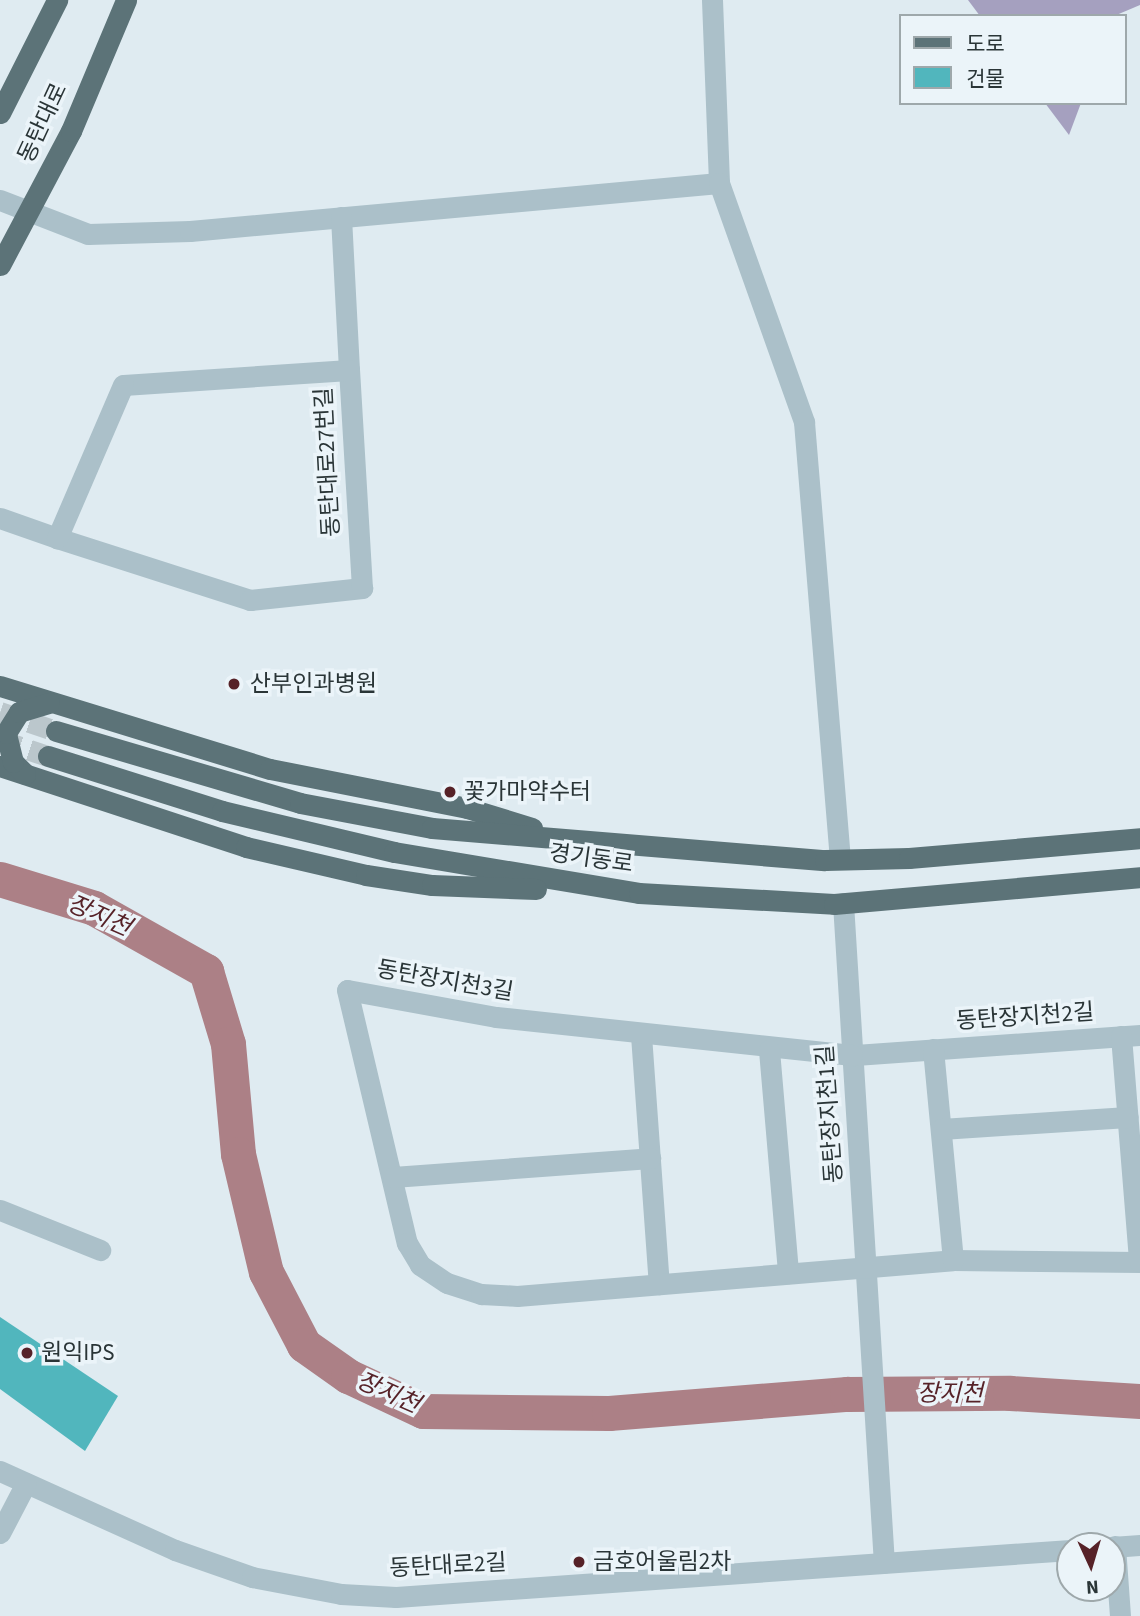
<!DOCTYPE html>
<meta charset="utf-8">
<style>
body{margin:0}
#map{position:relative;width:1140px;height:1616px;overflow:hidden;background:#dfebf1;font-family:"Source Sans 3","Noto Sans KR",sans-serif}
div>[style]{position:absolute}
.green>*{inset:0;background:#a5a0bf}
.river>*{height:35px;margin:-17.5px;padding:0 17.5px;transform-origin:17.5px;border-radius:17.5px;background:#ac8086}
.building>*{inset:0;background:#51b6bd}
.major-tunnel>*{height:21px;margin-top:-10.5px;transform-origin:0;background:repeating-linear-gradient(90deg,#bbc7cc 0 21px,transparent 0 31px)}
.minor>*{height:21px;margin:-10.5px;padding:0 10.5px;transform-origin:10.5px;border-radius:10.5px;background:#abc0c9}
.major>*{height:21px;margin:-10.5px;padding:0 10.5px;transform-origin:10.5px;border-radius:10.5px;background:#5c7378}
.dots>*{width:19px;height:19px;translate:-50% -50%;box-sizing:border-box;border:4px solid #ebf4f9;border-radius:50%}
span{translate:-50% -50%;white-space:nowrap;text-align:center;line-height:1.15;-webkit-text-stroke:7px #ebf4f9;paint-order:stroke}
.street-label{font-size:23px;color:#2a3537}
.poi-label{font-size:23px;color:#2a3537}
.left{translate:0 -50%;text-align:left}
.water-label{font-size:24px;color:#562228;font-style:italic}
.legend{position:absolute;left:899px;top:14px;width:228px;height:91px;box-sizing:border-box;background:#ebf4f9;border:2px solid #9ea8ab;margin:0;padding:9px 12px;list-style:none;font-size:21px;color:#2a3537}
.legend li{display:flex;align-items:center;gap:14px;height:35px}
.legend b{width:35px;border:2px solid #9ea8ab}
.north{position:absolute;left:1056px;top:1532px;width:70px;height:70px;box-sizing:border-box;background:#ebf4f9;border:2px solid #9ea8ab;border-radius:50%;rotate:176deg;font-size:19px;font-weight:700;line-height:28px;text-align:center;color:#2a3537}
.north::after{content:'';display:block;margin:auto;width:24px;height:32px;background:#562228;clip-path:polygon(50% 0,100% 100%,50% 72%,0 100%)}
</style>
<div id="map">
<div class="green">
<i style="clip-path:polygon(968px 0,1140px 0,1140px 5px,1114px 16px,980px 16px)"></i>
<i style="clip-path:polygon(1045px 103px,1081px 103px,1069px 135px)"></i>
</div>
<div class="river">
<i style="left:0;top:879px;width:98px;rotate:17.1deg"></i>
<i style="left:94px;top:908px;width:129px;rotate:29.4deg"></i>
<i style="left:206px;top:971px;width:76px;rotate:73.2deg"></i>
<i style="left:228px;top:1044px;width:110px;rotate:84.8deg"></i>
<i style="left:238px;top:1154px;width:121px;rotate:76.7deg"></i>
<i style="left:266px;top:1272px;width:82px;rotate:62.5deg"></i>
<i style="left:304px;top:1345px;width:54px;rotate:35.2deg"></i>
<i style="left:348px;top:1376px;width:83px;rotate:25deg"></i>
<i style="left:423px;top:1411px;width:186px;rotate:0.6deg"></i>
<i style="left:609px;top:1413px;width:239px;rotate:-4.6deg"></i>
<i style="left:847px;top:1394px;width:163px;rotate:-0.4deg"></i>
<i style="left:1010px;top:1393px;width:130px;rotate:3.5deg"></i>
</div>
<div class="building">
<i style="clip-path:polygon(0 1317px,118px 1396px,85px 1451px,0 1389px)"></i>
</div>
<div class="major-tunnel">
<i style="left:0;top:712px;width:59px;rotate:18.7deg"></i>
<i style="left:0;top:740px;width:51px;rotate:18.4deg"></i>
</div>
<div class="minor">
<i style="left:712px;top:0;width:183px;rotate:87.8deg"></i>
<i style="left:0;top:200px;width:94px;rotate:21.1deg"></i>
<i style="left:88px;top:234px;width:102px;rotate:-1.7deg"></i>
<i style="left:190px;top:231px;width:531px;rotate:-5.18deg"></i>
<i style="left:719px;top:183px;width:254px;rotate:70.4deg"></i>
<i style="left:804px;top:422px;width:438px;rotate:85.3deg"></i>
<i style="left:341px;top:217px;width:153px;rotate:87deg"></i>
<i style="left:0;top:518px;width:60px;rotate:19.3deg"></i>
<i style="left:57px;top:538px;width:203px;rotate:17.8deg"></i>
<i style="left:250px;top:600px;width:113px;rotate:-6.1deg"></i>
<i style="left:362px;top:588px;width:218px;rotate:-93.4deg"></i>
<i style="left:349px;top:370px;width:226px;rotate:176.2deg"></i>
<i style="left:123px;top:385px;width:167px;rotate:113.3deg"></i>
<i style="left:843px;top:903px;width:661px;rotate:86.45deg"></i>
<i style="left:641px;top:1035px;width:250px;rotate:85.9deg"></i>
<i style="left:1140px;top:1035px;width:289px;rotate:176deg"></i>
<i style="left:852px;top:1055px;width:358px;rotate:-173.9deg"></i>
<i style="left:496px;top:1017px;width:151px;rotate:-169.7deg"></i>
<i style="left:347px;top:990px;width:260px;rotate:76.7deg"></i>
<i style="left:407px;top:1243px;width:26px;rotate:59deg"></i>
<i style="left:420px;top:1265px;width:32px;rotate:34deg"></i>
<i style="left:447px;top:1283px;width:36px;rotate:18deg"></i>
<i style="left:481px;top:1294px;width:36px;rotate:3deg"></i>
<i style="left:517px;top:1296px;width:437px;rotate:-4.7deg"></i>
<i style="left:953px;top:1260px;width:187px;rotate:0.6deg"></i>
<i style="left:1121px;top:1036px;width:226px;rotate:85.4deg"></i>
<i style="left:933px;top:1049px;width:212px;rotate:84.6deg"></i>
<i style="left:769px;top:1050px;width:224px;rotate:85.1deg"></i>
<i style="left:941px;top:1129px;width:187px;rotate:-3.7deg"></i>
<i style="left:393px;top:1177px;width:258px;rotate:-4.2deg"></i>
<i style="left:0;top:1210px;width:108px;rotate:21.8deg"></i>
<i style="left:0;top:1471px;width:192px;rotate:24.3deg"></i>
<i style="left:175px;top:1550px;width:82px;rotate:19.3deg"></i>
<i style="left:252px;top:1577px;width:91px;rotate:10.8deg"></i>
<i style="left:341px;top:1594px;width:55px;rotate:3.1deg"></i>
<i style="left:396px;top:1597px;width:676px;rotate:-3.99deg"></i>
<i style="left:0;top:1533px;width:56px;rotate:-62.5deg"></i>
<i style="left:1115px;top:1546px;width:70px;rotate:85.9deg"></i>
<i style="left:1112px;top:1547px;width:28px;rotate:-4deg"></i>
</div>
<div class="major">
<i style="left:0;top:113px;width:127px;rotate:-63.2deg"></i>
<i style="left:0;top:265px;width:152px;rotate:-62.1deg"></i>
<i style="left:71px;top:131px;width:142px;rotate:-67.2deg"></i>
<i style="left:0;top:686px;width:282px;rotate:17.1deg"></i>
<i style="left:270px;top:769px;width:201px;rotate:11.2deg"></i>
<i style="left:467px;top:808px;width:68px;rotate:17.1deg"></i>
<i style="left:56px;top:731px;width:254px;rotate:16.4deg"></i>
<i style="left:300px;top:803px;width:134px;rotate:10.7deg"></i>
<i style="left:432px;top:828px;width:394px;rotate:4.7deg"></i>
<i style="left:825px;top:860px;width:84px;rotate:-1.4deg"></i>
<i style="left:909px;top:858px;width:232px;rotate:-4.9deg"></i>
<i style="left:48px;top:756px;width:182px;rotate:17.5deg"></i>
<i style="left:222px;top:811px;width:177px;rotate:13.4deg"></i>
<i style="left:394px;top:852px;width:248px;rotate:9.5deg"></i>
<i style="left:639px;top:893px;width:195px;rotate:3.2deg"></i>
<i style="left:834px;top:904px;width:307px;rotate:-5deg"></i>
<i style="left:0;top:766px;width:259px;rotate:18.2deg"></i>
<i style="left:246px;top:847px;width:123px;rotate:13.1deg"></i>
<i style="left:366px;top:875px;width:67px;rotate:8.6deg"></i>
<i style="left:432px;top:885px;width:104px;rotate:2.2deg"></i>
<i style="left:25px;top:774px;width:17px;rotate:-135deg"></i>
<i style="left:13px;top:762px;width:30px;rotate:-104deg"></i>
<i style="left:6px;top:733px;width:25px;rotate:-58deg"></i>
<i style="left:19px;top:712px;width:31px;rotate:-17deg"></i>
</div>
<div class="dots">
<i style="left:234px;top:684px;background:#562228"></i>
<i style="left:450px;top:792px;background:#562228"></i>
<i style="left:27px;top:1353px;background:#562228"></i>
<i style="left:579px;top:1562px;background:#562228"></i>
</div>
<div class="street-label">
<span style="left:43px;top:123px;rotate:-65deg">동탄대로</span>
<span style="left:328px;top:462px;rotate:-93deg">동탄대로27번길</span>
<span style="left:591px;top:859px;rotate:8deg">경기동로</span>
<span style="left:445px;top:981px;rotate:10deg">동탄장지천3길</span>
<span style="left:1025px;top:1017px;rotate:-4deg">동탄장지천2길</span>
<span style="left:830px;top:1114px;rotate:-94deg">동탄장지천1길</span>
<span style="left:448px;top:1566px;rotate:-3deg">동탄대로2길</span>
</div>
<div class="poi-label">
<span class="left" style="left:250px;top:684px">산부인과병원</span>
<span class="left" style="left:464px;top:792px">꽃가마약수터</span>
<span class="left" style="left:41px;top:1353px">원익IPS</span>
<span class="left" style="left:593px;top:1562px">금호어울림2차</span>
</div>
<div class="water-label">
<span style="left:99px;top:916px;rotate:24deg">장지천</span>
<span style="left:388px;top:1393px;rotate:24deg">장지천</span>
<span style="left:950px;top:1394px">장지천</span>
</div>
<ul class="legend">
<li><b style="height:9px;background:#5c7378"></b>도로</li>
<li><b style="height:19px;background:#51b6bd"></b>건물</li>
</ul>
<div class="north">N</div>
</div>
